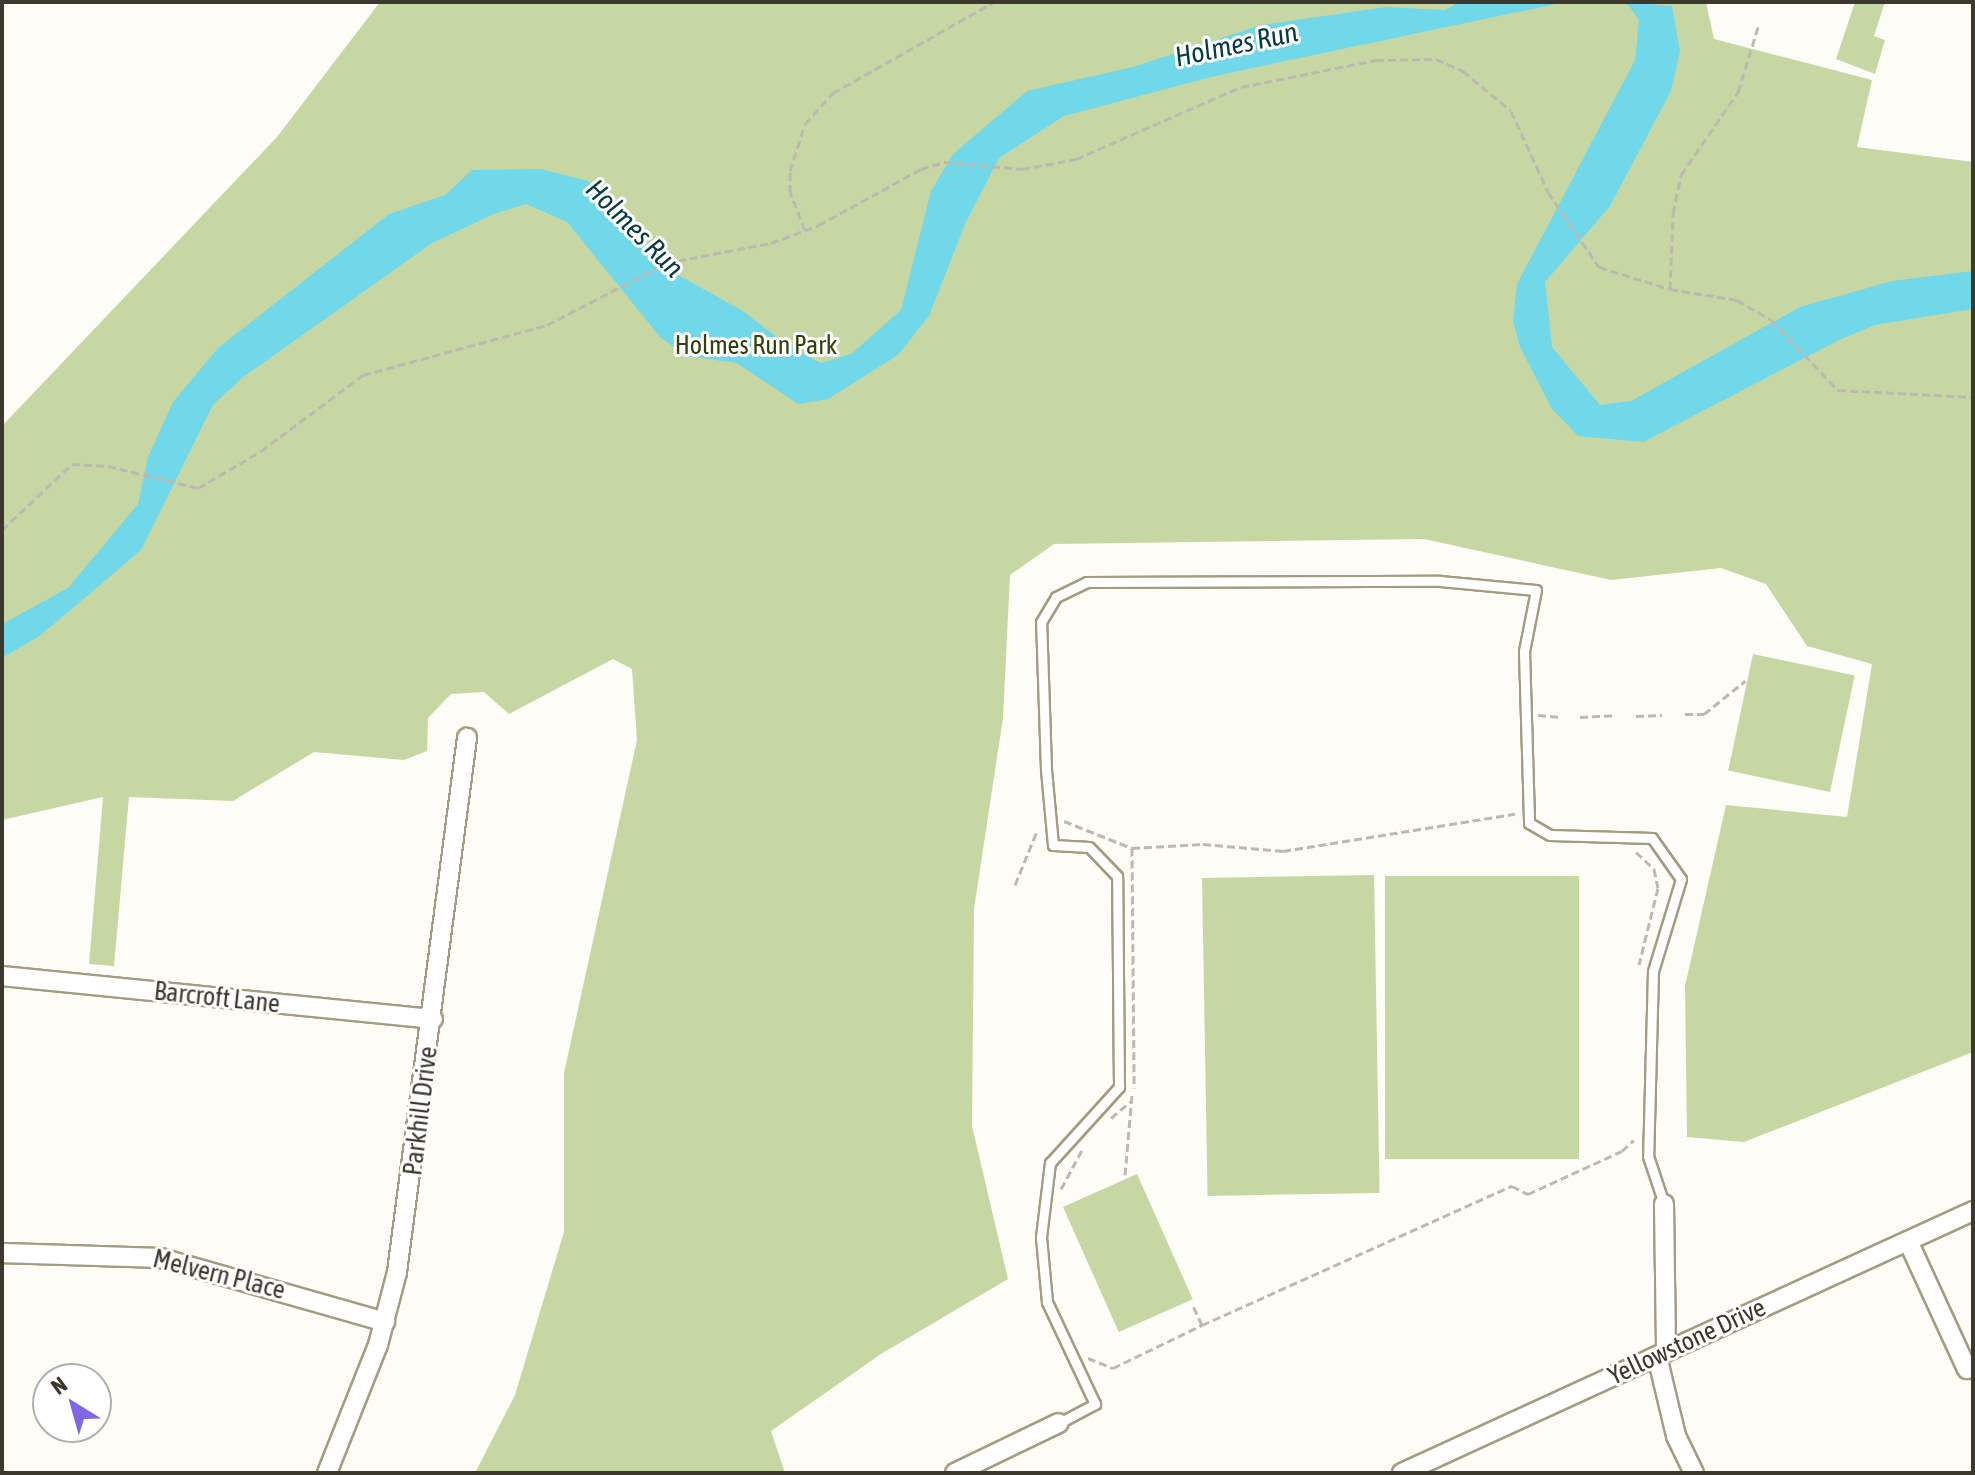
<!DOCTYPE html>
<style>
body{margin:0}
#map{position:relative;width:1975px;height:1475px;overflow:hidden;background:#fdfcf6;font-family:"Asap Condensed",sans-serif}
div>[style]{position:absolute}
.green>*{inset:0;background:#c7d7a4;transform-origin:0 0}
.water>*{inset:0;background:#71d8e9}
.path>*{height:3px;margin-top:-1.5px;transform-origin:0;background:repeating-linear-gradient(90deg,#bbb9b1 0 8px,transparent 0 12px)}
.roads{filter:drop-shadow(2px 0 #a49c82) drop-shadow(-2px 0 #a49c82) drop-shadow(0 2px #a49c82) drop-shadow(0 -2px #a49c82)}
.lane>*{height:9px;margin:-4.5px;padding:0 4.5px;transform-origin:4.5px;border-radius:4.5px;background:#fff}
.street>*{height:18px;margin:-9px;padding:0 9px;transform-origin:9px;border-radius:9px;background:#fff}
span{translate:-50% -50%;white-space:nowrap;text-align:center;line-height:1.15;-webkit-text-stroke:6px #fff;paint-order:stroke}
.park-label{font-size:26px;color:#333f08}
.street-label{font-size:26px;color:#3c382d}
.water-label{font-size:28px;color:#073a41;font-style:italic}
.frame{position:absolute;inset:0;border:4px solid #3c382d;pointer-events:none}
.north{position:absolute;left:32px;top:1363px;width:80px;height:80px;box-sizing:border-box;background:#fff;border:2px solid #b1afab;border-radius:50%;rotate:323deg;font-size:22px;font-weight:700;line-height:32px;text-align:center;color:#3c382d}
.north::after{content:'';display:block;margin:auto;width:28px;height:36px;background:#8067e3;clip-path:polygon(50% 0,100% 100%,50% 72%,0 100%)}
</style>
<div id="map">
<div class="green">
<i style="clip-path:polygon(380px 2px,1706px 2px,1714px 39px,1872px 80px,1857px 147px,1973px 162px,1973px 1052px,1744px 1142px,1687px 1137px,1685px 986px,1726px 805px,1847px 817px,1872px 664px,1807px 646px,1766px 584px,1721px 568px,1611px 580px,1424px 539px,1054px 544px,1010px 575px,1003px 718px,974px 909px,972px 1126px,1008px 1279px,881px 1354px,771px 1431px,785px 1473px,475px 1473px,515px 1395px,564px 1232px,564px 1073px,637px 740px,632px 669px,613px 659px,509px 714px,484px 692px,451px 694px,428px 718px,427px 751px,404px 760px,314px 752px,233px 801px,129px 797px,114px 966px,89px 964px,103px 797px,2px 820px,2px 426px,277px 137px)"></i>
<i style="clip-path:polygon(1855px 2px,1885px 2px,1874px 36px,1885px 40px,1875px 74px,1836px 59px)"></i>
<i style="left:1753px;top:654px;width:104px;height:119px;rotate:12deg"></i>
<i style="left:1374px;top:875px;width:318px;height:172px;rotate:89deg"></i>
<i style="left:1385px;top:876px;width:194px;height:283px"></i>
<i style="left:1137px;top:1174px;width:137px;height:81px;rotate:66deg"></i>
</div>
<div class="water">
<i style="clip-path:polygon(1460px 2px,1565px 2px,1215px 76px,1064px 116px,999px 158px,965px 224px,929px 316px,898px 355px,828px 399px,798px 404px,737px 363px,686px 356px,660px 337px,567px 222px,526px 204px,494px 214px,432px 243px,242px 378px,213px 405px,141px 550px,41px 635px,2px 658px,2px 624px,68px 588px,138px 504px,148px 457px,173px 402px,218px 348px,389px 214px,445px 195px,472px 170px,541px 169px,588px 181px,669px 270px,743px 311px,788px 346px,821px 363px,851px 354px,901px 310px,931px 191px,953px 154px,1027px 91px,1133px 67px,1261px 25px,1386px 7px,1445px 10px)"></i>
<i style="clip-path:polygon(1626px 2px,1672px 6px,1680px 51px,1671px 91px,1610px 206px,1545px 282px,1552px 347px,1600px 405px,1631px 401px,1800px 307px,1892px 281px,1973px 271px,1973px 309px,1875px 325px,1839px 340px,1643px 442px,1578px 436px,1552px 409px,1520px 347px,1513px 321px,1517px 284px,1635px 60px,1639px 20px)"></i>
</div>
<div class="path">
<i style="left:805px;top:230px;width:41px;rotate:-111.5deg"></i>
<i style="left:790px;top:192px;width:21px;rotate:-90deg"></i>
<i style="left:790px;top:171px;width:49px;rotate:-72.3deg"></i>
<i style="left:805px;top:124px;width:42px;rotate:-47.9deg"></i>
<i style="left:833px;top:93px;width:185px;rotate:-29.5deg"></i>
<i style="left:1670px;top:289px;width:76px;rotate:-87.7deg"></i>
<i style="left:1673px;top:213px;width:39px;rotate:-78deg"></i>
<i style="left:1681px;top:175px;width:101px;rotate:-55.5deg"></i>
<i style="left:1738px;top:92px;width:71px;rotate:-72.8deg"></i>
<i style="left:2px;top:530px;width:96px;rotate:-43.3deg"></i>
<i style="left:72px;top:464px;width:36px;rotate:3deg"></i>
<i style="left:108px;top:466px;width:93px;rotate:13.7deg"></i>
<i style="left:198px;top:488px;width:73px;rotate:-30.4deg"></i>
<i style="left:261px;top:451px;width:127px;rotate:-36.7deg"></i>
<i style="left:363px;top:375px;width:191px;rotate:-15.2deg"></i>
<i style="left:547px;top:325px;width:134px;rotate:-27.5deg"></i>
<i style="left:666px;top:263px;width:107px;rotate:-10.8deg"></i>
<i style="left:771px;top:243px;width:51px;rotate:-20.6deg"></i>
<i style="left:819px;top:225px;width:116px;rotate:-28.8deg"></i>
<i style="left:921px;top:169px;width:24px;rotate:-17deg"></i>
<i style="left:944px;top:162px;width:78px;rotate:5.1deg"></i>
<i style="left:1022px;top:169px;width:55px;rotate:-10.5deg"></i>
<i style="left:1076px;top:159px;width:180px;rotate:-23.6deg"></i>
<i style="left:1241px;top:87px;width:138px;rotate:-11.3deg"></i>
<i style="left:1376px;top:60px;width:60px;rotate:-1deg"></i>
<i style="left:1436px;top:59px;width:30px;rotate:24deg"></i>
<i style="left:1463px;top:71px;width:62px;rotate:39.8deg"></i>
<i style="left:1511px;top:111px;width:89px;rotate:65.4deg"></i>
<i style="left:1548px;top:192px;width:91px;rotate:55.8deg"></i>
<i style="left:1599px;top:267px;width:74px;rotate:17.2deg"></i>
<i style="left:1670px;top:289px;width:68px;rotate:9.3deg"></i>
<i style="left:1737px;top:300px;width:39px;rotate:30deg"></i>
<i style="left:1771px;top:320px;width:97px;rotate:46.3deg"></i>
<i style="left:1838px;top:390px;width:135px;rotate:3deg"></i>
<i style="left:1685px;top:714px;width:19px"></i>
<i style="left:1704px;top:714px;width:53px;rotate:-38.8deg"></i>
<i style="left:1538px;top:715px;width:23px;rotate:5deg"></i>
<i style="left:1636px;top:716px;width:26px;rotate:-2deg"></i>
<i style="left:1580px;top:717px;width:33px;rotate:-3deg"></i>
<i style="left:1064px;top:821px;width:73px;rotate:21.7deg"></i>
<i style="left:1132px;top:848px;width:71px;rotate:-3.2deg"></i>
<i style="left:1203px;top:844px;width:80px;rotate:5deg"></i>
<i style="left:1283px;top:851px;width:235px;rotate:-9.1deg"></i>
<i style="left:1132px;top:848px;width:240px;rotate:89.5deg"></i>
<i style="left:1636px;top:852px;width:25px;rotate:43deg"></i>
<i style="left:1654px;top:869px;width:19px;rotate:78deg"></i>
<i style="left:1658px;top:888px;width:79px;rotate:103.9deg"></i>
<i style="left:1015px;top:885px;width:58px;rotate:-67.8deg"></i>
<i style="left:1111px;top:1118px;width:25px;rotate:-40deg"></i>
<i style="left:1125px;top:1175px;width:80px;rotate:-85deg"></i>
<i style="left:1061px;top:1189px;width:44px;rotate:-61.7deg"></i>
<i style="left:1202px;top:1325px;width:340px;rotate:-24.2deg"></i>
<i style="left:1512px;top:1186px;width:18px;rotate:27deg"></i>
<i style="left:1528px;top:1194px;width:103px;rotate:-24.6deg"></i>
<i style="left:1622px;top:1151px;width:16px;rotate:-43deg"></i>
<i style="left:1088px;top:1358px;width:27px;rotate:22deg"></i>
<i style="left:1113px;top:1368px;width:99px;rotate:-25.8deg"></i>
<i style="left:1202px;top:1325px;width:23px;rotate:-115deg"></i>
</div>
<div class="roads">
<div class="lane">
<i style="left:1059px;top:1423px;width:41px;rotate:-27.8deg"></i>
<i style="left:1095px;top:1404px;width:113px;rotate:-115.2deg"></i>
<i style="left:1047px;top:1302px;width:65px;rotate:-95.3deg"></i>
<i style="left:1041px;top:1237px;width:75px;rotate:-83.1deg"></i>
<i style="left:1050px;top:1163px;width:103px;rotate:-47.8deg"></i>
<i style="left:1119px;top:1087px;width:211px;rotate:-90.5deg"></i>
<i style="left:1117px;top:876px;width:40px;rotate:-134deg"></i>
<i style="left:1089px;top:847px;width:36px;rotate:-177deg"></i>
<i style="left:1053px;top:845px;width:76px;rotate:-95.3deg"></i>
<i style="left:1046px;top:769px;width:147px;rotate:-91.9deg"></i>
<i style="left:1041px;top:622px;width:29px;rotate:-59deg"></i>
<i style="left:1056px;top:597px;width:34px;rotate:-26deg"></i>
<i style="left:1087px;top:582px;width:353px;rotate:-0.2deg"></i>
<i style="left:1440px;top:581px;width:96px;rotate:5.4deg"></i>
<i style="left:1536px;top:590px;width:62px;rotate:101.1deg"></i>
<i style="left:1524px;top:651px;width:172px;rotate:88.3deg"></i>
<i style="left:1529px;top:823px;width:24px;rotate:30deg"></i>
<i style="left:1550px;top:835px;width:102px;rotate:1.7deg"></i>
<i style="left:1652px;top:838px;width:50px;rotate:54.7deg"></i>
<i style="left:1681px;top:879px;width:96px;rotate:106.9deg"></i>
<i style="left:1653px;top:971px;width:185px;rotate:91.5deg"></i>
<i style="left:1648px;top:1156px;width:51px;rotate:71.6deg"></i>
</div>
<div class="street">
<i style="left:2px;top:976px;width:433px;rotate:5.7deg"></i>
<i style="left:1664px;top:1204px;width:148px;rotate:89.2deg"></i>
<i style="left:1908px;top:1241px;width:141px;rotate:65.3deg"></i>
<i style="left:2px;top:1253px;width:159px;rotate:1.8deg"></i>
<i style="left:161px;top:1258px;width:233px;rotate:15.9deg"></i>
<i style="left:1657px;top:1356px;width:82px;rotate:76.6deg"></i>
<i style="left:1676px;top:1436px;width:41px;rotate:64.1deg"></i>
<i style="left:327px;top:1473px;width:138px;rotate:-68.3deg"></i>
<i style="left:378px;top:1345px;width:75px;rotate:-75.4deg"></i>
<i style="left:397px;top:1272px;width:539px;rotate:-82.53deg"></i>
<i style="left:955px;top:1473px;width:115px;rotate:-25.7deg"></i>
<i style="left:1402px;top:1473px;width:628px;rotate:-24.65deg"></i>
</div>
</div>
<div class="park-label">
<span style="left:756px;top:346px">Holmes Run Park</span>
</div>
<div class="street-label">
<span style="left:217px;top:998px;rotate:6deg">Barcroft Lane</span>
<span style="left:421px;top:1111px;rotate:-83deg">Parkhill Drive</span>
<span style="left:219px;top:1275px;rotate:14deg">Melvern Place</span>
<span style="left:1687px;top:1342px;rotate:-25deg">Yellowstone Drive</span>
</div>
<div class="water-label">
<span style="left:1236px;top:44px;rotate:-12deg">Holmes Run</span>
<span style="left:635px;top:228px;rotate:45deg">Holmes Run</span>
</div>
<div class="frame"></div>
<div class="north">N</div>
</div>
